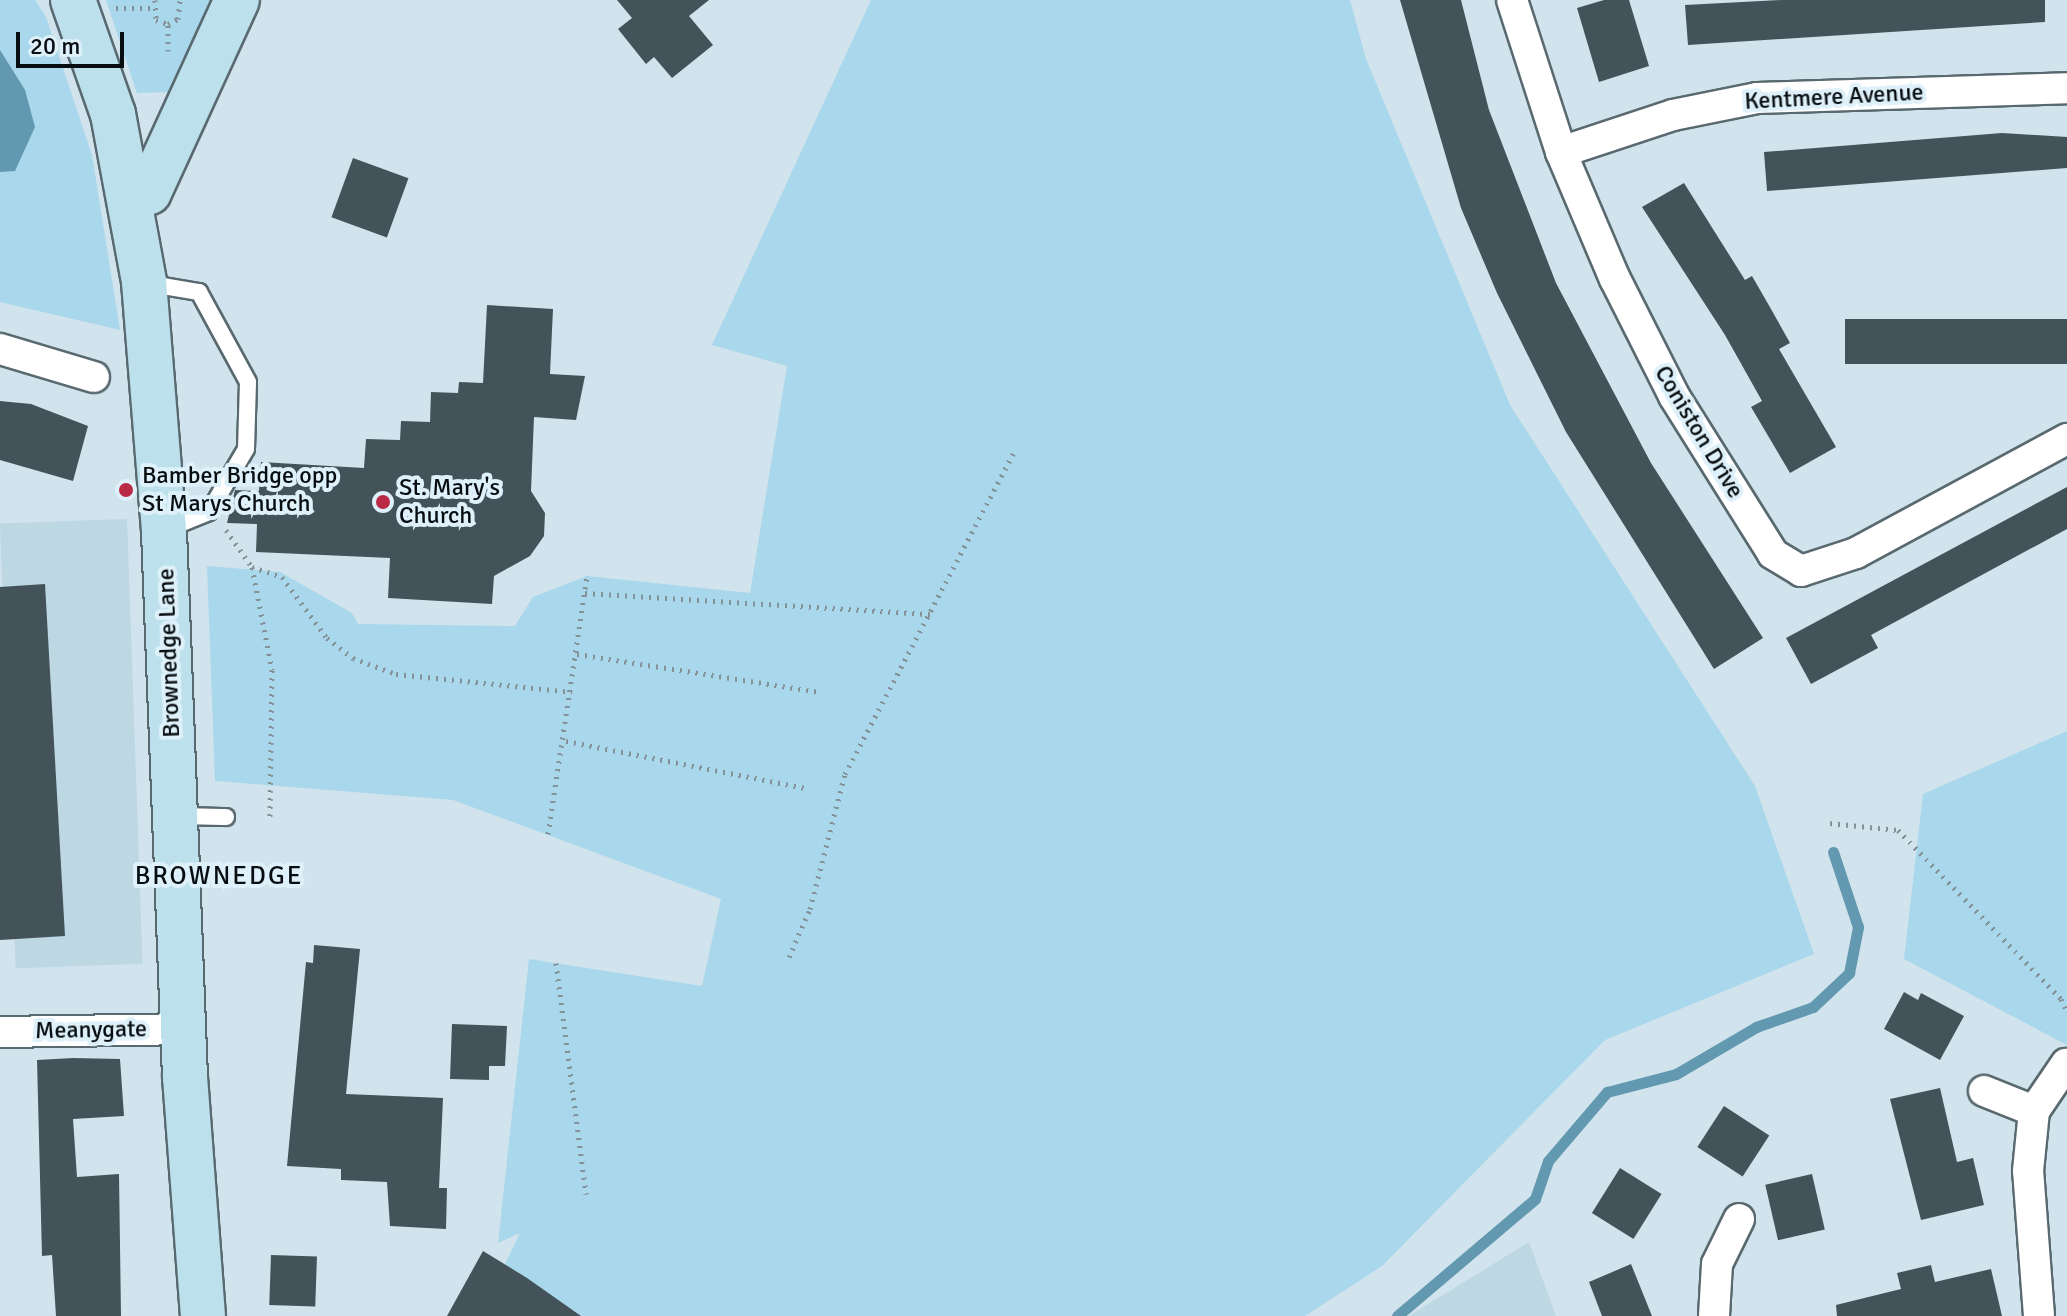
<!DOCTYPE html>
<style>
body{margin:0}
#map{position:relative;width:2067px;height:1316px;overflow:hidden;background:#d1e3ec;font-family:Signika,sans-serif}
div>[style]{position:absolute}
.built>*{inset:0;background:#bdd7e3;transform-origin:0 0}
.green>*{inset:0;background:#a9d7eb}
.water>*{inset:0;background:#6299b0}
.stream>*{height:11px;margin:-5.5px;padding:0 5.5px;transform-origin:5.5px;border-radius:5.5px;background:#6299b0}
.building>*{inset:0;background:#44535a;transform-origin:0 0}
.path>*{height:5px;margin-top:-2.5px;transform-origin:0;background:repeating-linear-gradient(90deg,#849198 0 2px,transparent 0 8px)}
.roads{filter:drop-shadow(2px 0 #596970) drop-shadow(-2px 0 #596970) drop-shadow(0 2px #596970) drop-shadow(0 -2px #596970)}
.lane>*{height:16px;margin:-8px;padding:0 8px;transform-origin:8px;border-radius:8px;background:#fff}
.street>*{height:30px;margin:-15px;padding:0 15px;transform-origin:15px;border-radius:15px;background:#fff}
.secondary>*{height:44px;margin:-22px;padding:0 22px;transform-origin:22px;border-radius:22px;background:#bce1ed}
.dots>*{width:22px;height:22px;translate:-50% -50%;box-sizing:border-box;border:4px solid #def0f9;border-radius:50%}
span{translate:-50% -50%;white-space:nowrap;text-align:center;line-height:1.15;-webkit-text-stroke:8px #def0f9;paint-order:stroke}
.street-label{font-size:24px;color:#070d10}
.poi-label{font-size:24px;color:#070d10}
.left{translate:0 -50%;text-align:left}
.neighbourhood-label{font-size:26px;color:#070d10;letter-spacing:2px}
.scale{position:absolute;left:16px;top:32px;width:108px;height:36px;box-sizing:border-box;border:4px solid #070d10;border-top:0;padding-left:10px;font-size:24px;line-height:28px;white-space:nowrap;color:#070d10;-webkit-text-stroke:6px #def0f9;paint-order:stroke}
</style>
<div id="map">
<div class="built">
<i style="left:127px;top:519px;width:445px;height:127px;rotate:88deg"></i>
<i style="clip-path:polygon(1529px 1242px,1556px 1316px,1409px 1316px)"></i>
</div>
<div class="green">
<i style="clip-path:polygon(0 0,35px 0,46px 17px,92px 155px,120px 330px,0 302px)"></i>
<i style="clip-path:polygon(106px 0,214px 0,170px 92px,137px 93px)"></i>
<i style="clip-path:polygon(871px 0,1350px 0,1366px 59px,1510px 405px,1755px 786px,1814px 954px,1605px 1040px,1382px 1266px,1305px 1316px,567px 1316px,505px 1264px,520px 1233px,498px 1243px,529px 959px,702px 986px,721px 899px,453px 800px,215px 781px,207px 566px,280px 572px,352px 613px,358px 624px,515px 626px,533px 597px,587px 576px,750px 593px,787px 366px,712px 345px)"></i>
<i style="clip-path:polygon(2067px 731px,2067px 1045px,1904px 959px,1923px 794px)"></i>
</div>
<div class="water">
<i style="clip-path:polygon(0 50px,25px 90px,35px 127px,15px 171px,0 172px)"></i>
</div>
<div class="stream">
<i style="left:1397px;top:1316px;width:181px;rotate:-40.3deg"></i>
<i style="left:1535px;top:1199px;width:40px;rotate:-71.1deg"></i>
<i style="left:1548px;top:1161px;width:91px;rotate:-49.5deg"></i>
<i style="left:1607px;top:1092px;width:71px;rotate:-14.6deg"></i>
<i style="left:1676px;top:1074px;width:93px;rotate:-30.4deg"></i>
<i style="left:1756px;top:1027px;width:60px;rotate:-19.3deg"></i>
<i style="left:1813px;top:1007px;width:50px;rotate:-43.4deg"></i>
<i style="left:1849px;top:973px;width:47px;rotate:-78.9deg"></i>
<i style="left:1858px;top:927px;width:79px;rotate:-108.4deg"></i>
</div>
<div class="building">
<i style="clip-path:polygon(617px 0,709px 0,689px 16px,713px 45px,672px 78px,654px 57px,646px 64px,618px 29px,632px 18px)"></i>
<i style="clip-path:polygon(1400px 0,1461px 0,1489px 110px,1556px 283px,1651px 463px,1763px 638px,1714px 669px,1566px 432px,1497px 293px,1461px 208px)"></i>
<i style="clip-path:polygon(1604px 0,1629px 0,1649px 66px,1599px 82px,1577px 8px)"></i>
<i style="clip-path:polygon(1782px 0,2045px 0,2045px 22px,1688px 45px,1685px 5px)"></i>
<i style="clip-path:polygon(2002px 133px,2067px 137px,2067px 168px,1767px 191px,1764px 152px)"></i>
<i style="left:353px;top:158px;width:59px;height:63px;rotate:20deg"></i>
<i style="clip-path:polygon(1684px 183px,1745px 280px,1752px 276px,1771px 309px,1790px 343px,1779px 349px,1836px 447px,1790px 473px,1751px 407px,1762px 401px,1725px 335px,1642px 207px)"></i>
<i style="clip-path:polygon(487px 305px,553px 309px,550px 374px,585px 376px,576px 420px,534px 417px,531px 491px,545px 513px,544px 536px,530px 556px,494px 576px,492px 604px,388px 598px,390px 558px,256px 552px,257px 524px,227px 523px,235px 490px,259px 491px,261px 462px,364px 468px,366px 439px,400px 440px,401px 421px,430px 422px,431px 392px,458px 393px,459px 382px,483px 383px)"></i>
<i style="left:2067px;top:319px;width:45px;height:222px;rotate:90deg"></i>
<i style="clip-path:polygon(0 401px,31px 404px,88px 426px,73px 481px,0 460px)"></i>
<i style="clip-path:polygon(2067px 487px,2067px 529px,1871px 635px,1878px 648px,1811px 684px,1786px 638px)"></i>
<i style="clip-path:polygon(45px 584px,65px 936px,0 940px,0 587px)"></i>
<i style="clip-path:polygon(314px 945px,360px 949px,346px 1094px,443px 1098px,439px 1188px,447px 1188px,446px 1229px,390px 1226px,387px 1182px,341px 1180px,341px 1169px,287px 1166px,306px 962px,313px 963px)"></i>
<i style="clip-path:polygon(1904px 992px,1918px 1000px,1921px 993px,1964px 1016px,1940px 1060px,1884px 1029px)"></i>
<i style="clip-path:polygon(452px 1024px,507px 1026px,505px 1066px,489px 1066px,489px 1080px,450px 1079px)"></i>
<i style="clip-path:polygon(73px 1058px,120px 1059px,124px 1116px,73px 1119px,77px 1177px,119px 1174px,121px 1316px,56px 1316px,52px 1255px,42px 1256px,37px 1060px)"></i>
<i style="clip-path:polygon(1940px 1088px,1957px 1162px,1973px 1158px,1984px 1205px,1921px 1220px,1890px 1099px)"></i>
<i style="left:1724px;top:1106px;width:54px;height:49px;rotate:33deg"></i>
<i style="left:1620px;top:1168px;width:49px;height:53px;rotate:32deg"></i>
<i style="left:1812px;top:1174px;width:57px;height:48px;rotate:77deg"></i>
<i style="clip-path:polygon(483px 1251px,527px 1278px,581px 1316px,447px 1316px)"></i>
<i style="left:271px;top:1255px;width:46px;height:50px;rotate:2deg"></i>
<i style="clip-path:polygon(1631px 1264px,1652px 1316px,1602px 1316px,1589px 1282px)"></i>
<i style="clip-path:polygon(1931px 1265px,1935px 1282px,1991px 1269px,2002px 1316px,1837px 1316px,1836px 1305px,1901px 1289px,1897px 1273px)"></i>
</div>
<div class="path">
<i style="left:155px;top:0;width:20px;rotate:87deg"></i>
<i style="left:156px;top:20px;width:13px;rotate:18deg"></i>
<i style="left:168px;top:24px;width:11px;rotate:-27deg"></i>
<i style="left:178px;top:19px;width:19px;rotate:-84deg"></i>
<i style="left:116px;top:8px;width:35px"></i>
<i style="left:168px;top:51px;width:27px;rotate:-90deg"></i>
<i style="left:226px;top:530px;width:45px;rotate:54.9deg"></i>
<i style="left:252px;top:567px;width:105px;rotate:79deg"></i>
<i style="left:272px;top:670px;width:148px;rotate:90.8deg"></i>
<i style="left:252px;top:567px;width:32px;rotate:18deg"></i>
<i style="left:282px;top:577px;width:76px;rotate:53.6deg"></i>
<i style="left:327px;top:638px;width:33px;rotate:38deg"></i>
<i style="left:353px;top:658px;width:46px;rotate:20.4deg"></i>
<i style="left:396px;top:674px;width:177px;rotate:5.8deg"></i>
<i style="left:585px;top:593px;width:347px;rotate:3.5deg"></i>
<i style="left:577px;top:654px;width:245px;rotate:8.9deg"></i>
<i style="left:566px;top:741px;width:244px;rotate:11.1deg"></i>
<i style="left:1830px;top:823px;width:68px;rotate:5.9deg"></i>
<i style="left:1898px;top:830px;width:235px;rotate:46deg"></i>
<i style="left:2061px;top:999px;width:14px;rotate:65deg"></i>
<i style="left:548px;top:834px;width:261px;rotate:-81.4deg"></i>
<i style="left:789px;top:957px;width:52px;rotate:-66.4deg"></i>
<i style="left:810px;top:909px;width:139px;rotate:-75.5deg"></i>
<i style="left:845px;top:774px;width:364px;rotate:-62.3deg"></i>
<i style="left:556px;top:963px;width:233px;rotate:82.6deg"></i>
</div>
<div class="roads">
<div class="lane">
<i style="left:145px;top:283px;width:55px;rotate:9.5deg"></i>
<i style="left:199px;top:292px;width:102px;rotate:61.4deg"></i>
<i style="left:248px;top:382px;width:67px;rotate:91.7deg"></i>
<i style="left:246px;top:449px;width:73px;rotate:120.4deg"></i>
<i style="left:209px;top:512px;width:48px;rotate:157.8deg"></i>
<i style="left:177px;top:816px;width:49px;rotate:1.2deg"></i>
</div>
<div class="street">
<i style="left:1512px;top:0;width:160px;rotate:72.1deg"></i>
<i style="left:1561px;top:152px;width:138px;rotate:67deg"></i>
<i style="left:1615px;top:279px;width:131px;rotate:63.2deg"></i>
<i style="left:1674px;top:396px;width:186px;rotate:57.9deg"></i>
<i style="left:1773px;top:554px;width:33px;rotate:31deg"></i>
<i style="left:1801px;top:571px;width:58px;rotate:-18.1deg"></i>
<i style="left:1856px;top:553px;width:240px;rotate:-28.4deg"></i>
<i style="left:1561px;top:152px;width:118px;rotate:-18.3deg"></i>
<i style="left:1673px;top:115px;width:86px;rotate:-11.4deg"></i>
<i style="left:1757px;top:98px;width:310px;rotate:-1.8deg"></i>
<i style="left:0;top:349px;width:98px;rotate:16.6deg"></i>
<i style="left:0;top:1032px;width:183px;rotate:-0.9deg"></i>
<i style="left:1984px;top:1091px;width:54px;rotate:21.8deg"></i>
<i style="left:1714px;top:1316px;width:52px;rotate:-86.7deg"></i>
<i style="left:1717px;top:1264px;width:50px;rotate:-63.9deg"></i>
<i style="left:2039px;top:1316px;width:145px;rotate:-94.3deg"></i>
<i style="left:2028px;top:1171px;width:60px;rotate:-84.3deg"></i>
<i style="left:2034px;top:1111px;width:57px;rotate:-55.8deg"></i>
</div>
<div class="secondary">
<i style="left:73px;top:0;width:121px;rotate:70.7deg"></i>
<i style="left:113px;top:114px;width:171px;rotate:79.5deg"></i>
<i style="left:144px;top:282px;width:250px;rotate:85.4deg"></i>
<i style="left:164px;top:531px;width:546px;rotate:87.8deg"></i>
<i style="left:185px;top:1077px;width:240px;rotate:85.7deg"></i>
<i style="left:130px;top:199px;width:20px;rotate:-20deg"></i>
<i style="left:149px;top:192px;width:211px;rotate:-65.4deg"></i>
</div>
</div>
<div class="dots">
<i style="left:126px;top:490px;background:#bb2a44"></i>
<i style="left:383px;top:502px;background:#bb2a44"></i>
</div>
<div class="street-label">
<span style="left:1834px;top:97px;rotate:-3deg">Kentmere Avenue</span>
<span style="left:1699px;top:432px;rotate:59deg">Coniston Drive</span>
<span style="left:169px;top:653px;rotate:-92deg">Brownedge Lane</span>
<span style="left:91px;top:1030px;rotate:-1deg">Meanygate</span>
</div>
<div class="poi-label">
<span class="left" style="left:142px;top:490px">Bamber Bridge opp<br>St Marys Church</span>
<span class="left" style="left:399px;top:502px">St. Mary's<br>Church</span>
</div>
<div class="neighbourhood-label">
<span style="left:219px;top:877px">BROWNEDGE</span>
</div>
<div class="scale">20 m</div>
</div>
